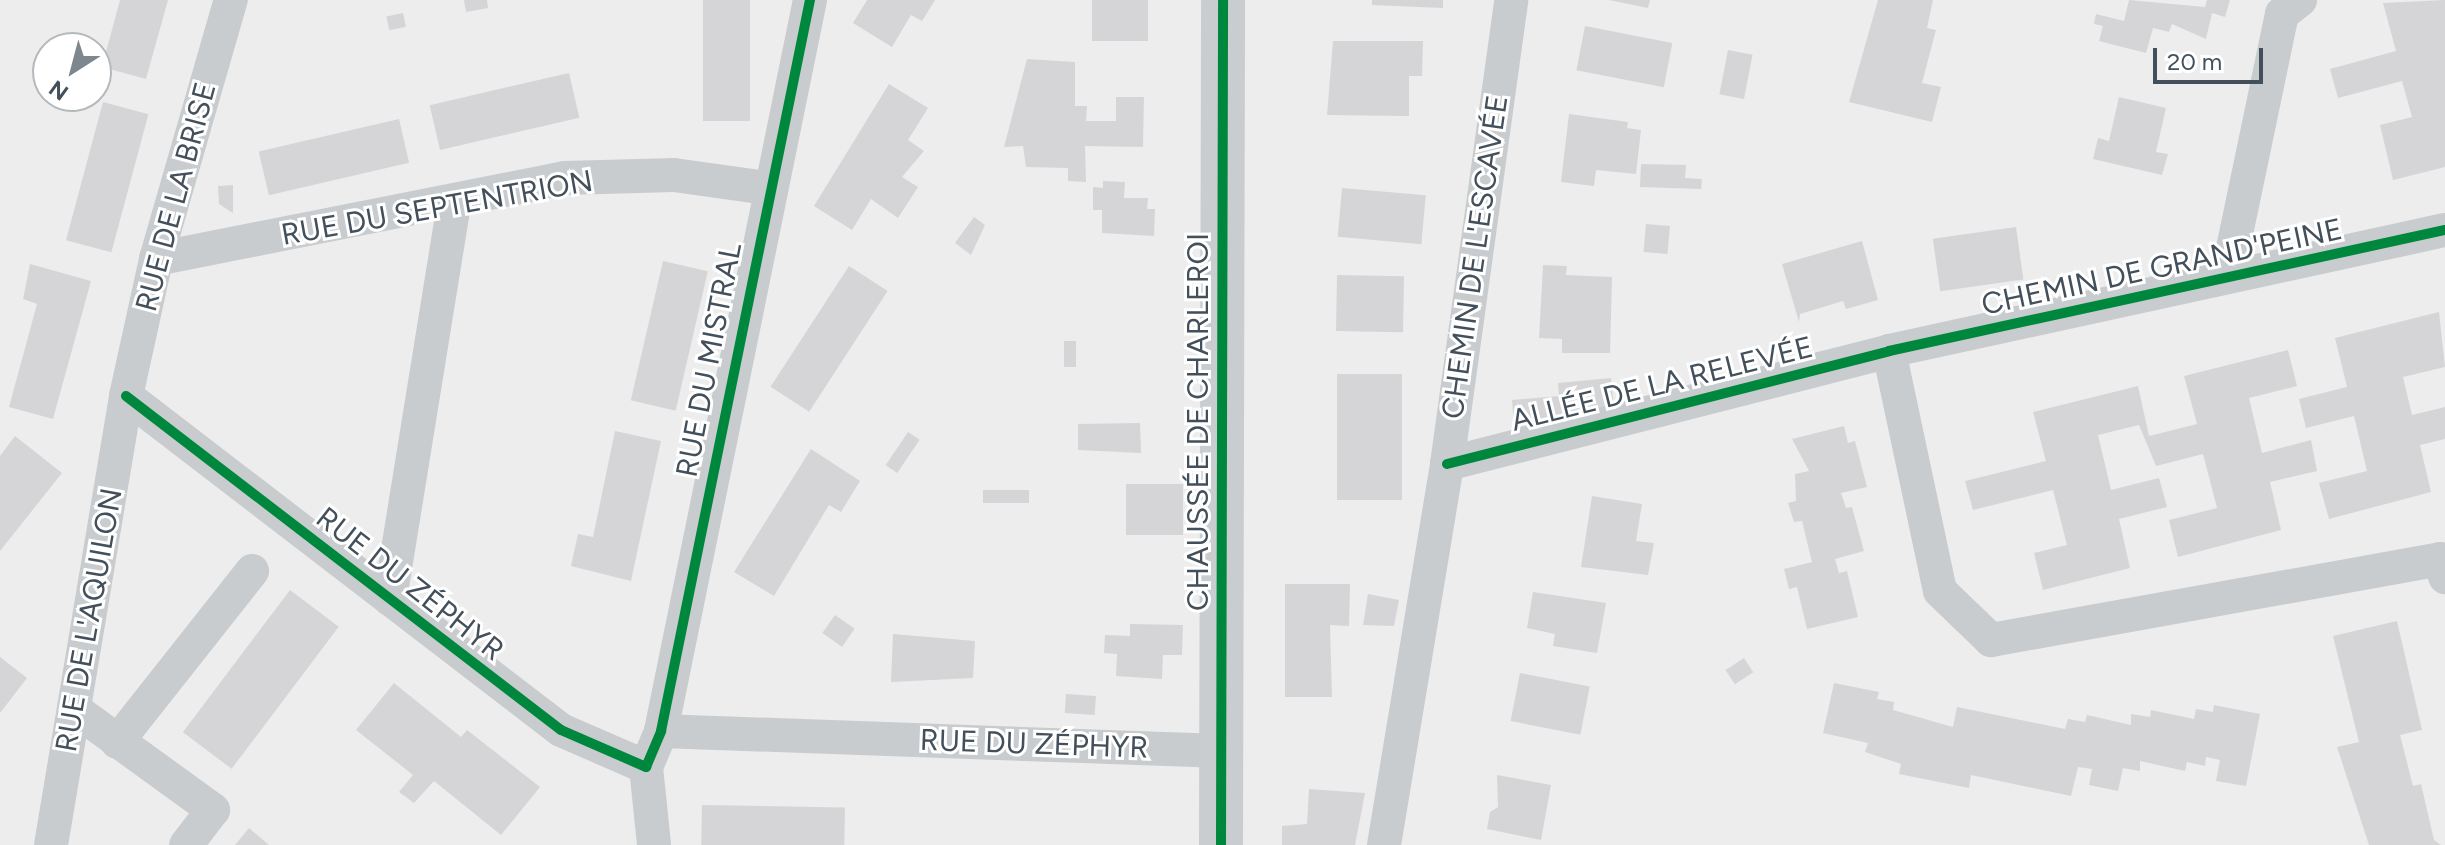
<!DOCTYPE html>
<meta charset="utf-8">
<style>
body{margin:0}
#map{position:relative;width:2445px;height:845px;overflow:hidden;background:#eeeded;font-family:Figtree,sans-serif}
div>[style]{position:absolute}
.building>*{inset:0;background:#d5d5d7;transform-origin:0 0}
.street>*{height:34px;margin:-17px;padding:0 17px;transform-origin:17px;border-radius:17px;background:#c9ccce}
.secondary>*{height:44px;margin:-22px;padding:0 22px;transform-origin:22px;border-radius:22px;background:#c9cdd0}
.cycleway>*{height:10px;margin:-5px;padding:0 5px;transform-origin:5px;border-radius:5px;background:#00873e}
span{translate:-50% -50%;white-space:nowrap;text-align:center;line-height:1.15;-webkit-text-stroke:6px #fff;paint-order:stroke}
.street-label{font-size:30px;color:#43505b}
.north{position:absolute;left:32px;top:32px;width:80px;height:80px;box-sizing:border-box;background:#fff;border:2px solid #b4b9bd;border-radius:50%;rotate:216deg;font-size:22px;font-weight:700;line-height:32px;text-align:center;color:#43505b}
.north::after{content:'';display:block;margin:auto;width:28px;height:36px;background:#7f878e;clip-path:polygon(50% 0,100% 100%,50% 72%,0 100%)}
.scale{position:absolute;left:2153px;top:48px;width:110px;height:36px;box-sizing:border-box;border:4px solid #43505b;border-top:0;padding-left:10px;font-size:24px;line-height:28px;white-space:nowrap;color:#43505b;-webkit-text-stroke:6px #fff;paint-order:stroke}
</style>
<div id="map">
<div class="building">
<i style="clip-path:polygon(120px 0,168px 0,146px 79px,102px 67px)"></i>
<i style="clip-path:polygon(464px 0,487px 0,488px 8px,466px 12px)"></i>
<i style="left:703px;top:0;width:47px;height:121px"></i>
<i style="clip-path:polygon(867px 0,935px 0,922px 21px,911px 15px,892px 47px,853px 23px)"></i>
<i style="left:1092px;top:0;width:56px;height:41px"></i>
<i style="clip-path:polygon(1372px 0,1443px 0,1443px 8px,1372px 5px)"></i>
<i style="clip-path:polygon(1609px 0,1650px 0,1648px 8px)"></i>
<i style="clip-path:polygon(1878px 0,1933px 0,1927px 28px,1936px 30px,1922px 83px,1941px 87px,1932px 122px,1849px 102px)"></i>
<i style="clip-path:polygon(2129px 0,2205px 7px,2207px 0,2230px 0,2225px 17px,2212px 13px,2206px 39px,2172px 24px,2169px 32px,2153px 28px,2146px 53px,2099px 41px,2103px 26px,2094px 24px,2096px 14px,2124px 21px)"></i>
<i style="clip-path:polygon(2445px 0,2445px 167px,2393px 180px,2380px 125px,2412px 117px,2402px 81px,2338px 98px,2330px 69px,2396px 51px,2383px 3px)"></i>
<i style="left:403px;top:13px;width:14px;height:17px;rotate:78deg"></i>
<i style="left:1585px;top:26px;width:89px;height:45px;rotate:11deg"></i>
<i style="clip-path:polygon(1333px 41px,1423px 41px,1422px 76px,1409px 76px,1409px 116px,1327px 115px)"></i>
<i style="left:1728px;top:50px;width:25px;height:45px;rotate:11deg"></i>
<i style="clip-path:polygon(1027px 59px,1075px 62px,1075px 106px,1087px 106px,1086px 121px,1116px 121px,1116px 97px,1144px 97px,1143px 147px,1085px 146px,1086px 182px,1068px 181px,1068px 168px,1026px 167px,1023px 146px,1004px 147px)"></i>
<i style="left:569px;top:73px;width:46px;height:143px;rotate:77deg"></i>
<i style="clip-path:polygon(889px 84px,928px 108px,908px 140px,924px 151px,902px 177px,918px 187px,898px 218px,871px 199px,852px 230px,814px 206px)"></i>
<i style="clip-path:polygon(2119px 97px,2166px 108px,2156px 152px,2168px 154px,2162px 175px,2093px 159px,2098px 138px,2109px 141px)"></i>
<i style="left:103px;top:102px;width:47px;height:143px;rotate:15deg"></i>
<i style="clip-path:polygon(1569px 114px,1628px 122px,1627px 128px,1641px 130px,1636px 174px,1596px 170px,1594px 186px,1561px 182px)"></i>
<i style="left:399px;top:119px;width:45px;height:144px;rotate:77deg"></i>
<i style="clip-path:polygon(1641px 164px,1686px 165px,1685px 178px,1702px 179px,1701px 189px,1640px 187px)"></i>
<i style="clip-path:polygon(1103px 181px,1125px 182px,1124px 198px,1148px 198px,1147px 209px,1155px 209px,1154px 236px,1102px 233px,1102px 210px,1093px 210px,1093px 187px,1103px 188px)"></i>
<i style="clip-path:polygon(233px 185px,233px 213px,219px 204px,218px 186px)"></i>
<i style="left:1342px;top:188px;width:84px;height:49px;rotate:5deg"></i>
<i style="clip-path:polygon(974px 217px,985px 225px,971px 255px,955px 243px)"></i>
<i style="left:1646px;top:224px;width:24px;height:28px;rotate:5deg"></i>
<i style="left:2016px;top:227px;width:53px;height:84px;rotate:82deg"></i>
<i style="clip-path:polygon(1862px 241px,1878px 300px,1846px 309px,1843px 301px,1800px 314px,1799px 322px,1782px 264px)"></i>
<i style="left:663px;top:261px;width:46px;height:143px;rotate:13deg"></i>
<i style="clip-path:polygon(30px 264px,91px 281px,53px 419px,9px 407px,37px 304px,23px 299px)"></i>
<i style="clip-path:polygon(1543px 265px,1567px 266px,1566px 275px,1612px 277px,1610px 353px,1562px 353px,1562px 339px,1539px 338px)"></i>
<i style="left:849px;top:266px;width:46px;height:144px;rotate:33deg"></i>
<i style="left:1337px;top:275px;width:67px;height:56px;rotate:1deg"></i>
<i style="clip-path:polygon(2439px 312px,2445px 367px,2403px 377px,2412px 415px,2445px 407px,2445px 439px,2420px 445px,2431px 492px,2329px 519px,2319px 483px,2367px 471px,2354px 416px,2306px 428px,2299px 399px,2347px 387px,2335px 338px)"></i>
<i style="left:1064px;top:341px;width:12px;height:26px"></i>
<i style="clip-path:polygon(2288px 350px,2297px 386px,2249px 398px,2262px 453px,2311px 440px,2317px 471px,2270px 482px,2281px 530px,2178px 557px,2169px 520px,2217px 508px,2203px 454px,2156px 466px,2139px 425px,2098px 435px,2111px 490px,2159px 478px,2167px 507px,2119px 519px,2130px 568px,2043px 590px,2034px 553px,2067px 545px,2053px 490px,1973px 510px,1965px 481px,2046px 461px,2033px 412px,2138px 386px,2149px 436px,2197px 424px,2184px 376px)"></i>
<i style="left:1337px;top:374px;width:65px;height:126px"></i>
<i style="clip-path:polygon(1611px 378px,1614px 408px,1515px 440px,1512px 400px,1559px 396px,1558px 383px)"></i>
<i style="clip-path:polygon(1140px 423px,1141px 453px,1078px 450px,1078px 424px)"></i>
<i style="clip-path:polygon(1844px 426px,1848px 443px,1855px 441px,1867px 487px,1841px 493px,1846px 508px,1852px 507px,1864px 551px,1835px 559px,1839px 573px,1847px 571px,1858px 617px,1807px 629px,1797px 587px,1789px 589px,1784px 569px,1812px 562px,1802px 521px,1794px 522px,1788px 503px,1796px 501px,1795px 474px,1809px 471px,1792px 439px)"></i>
<i style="clip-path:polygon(615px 431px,661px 441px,631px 581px,571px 566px,578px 534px,593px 537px)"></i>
<i style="left:908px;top:432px;width:14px;height:40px;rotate:34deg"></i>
<i style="clip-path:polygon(15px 436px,62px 473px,0 551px,0 456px)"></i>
<i style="clip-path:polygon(811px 449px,860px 481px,841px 512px,829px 505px,774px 596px,734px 572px)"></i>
<i style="left:1126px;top:484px;width:57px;height:51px"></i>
<i style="left:983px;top:490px;width:46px;height:13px"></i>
<i style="clip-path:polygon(1592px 496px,1642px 504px,1636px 541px,1654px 543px,1648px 575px,1581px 567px)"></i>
<i style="clip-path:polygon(1285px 584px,1350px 584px,1349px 626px,1330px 625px,1332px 697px,1285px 697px)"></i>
<i style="left:290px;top:590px;width:61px;height:178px;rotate:37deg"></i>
<i style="clip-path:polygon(1533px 592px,1606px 603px,1597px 653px,1553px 646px,1555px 634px,1527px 628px)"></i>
<i style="clip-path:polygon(1368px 594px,1399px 600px,1394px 626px,1363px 625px)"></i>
<i style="left:835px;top:615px;width:24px;height:22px;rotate:35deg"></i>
<i style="clip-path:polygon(2397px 621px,2422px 730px,2400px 735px,2413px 786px,2421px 784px,2434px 840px,2441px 845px,2369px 845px,2337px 747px,2359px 742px,2333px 636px)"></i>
<i style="clip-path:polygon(1130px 624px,1183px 625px,1182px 655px,1163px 655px,1162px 679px,1116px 676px,1117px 654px,1104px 653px,1105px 635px,1130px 636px)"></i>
<i style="clip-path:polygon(893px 634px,975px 641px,973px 678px,891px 682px)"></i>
<i style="clip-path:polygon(0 657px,27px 678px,0 713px)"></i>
<i style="left:1744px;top:658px;width:17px;height:22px;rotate:57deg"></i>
<i style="left:1520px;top:673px;width:71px;height:49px;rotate:11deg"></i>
<i style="clip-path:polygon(394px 683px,461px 737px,467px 730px,540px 787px,501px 835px,434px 781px,414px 803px,399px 792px,413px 775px,356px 730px)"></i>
<i style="clip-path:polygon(1834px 683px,1879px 692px,1877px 699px,1894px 702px,1893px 710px,1953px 727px,1957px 707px,2065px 729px,2068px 719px,2085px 722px,2087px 715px,2131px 725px,2131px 714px,2150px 717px,2151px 710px,2194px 719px,2196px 709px,2213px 712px,2214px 705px,2260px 714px,2246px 786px,2216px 781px,2220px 760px,2206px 757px,2205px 766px,2187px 762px,2185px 771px,2140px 761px,2140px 771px,2123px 768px,2118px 791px,2089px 785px,2092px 769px,2078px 767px,2071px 796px,1971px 775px,1969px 788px,1899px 774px,1901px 764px,1865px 752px,1868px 743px,1823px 733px)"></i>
<i style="left:1066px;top:694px;width:30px;height:19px;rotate:4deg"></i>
<i style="clip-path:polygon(1497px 775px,1551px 785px,1541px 840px,1487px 829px,1490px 812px,1498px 807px)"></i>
<i style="clip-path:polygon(1309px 789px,1365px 793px,1355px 845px,1282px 845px,1282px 826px,1307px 824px)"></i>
<i style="left:702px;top:805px;width:143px;height:40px;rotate:1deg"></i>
<i style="clip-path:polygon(249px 828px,269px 845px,235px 845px)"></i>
</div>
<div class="street">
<i style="left:156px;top:259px;width:416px;rotate:-11.2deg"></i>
<i style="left:564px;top:178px;width:110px;rotate:-1.6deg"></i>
<i style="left:674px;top:175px;width:94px;rotate:8deg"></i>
<i style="left:2227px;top:277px;width:269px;rotate:-78.2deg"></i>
<i style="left:2282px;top:14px;width:23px;rotate:-38deg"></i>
<i style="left:1889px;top:351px;width:245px;rotate:78deg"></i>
<i style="left:1940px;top:591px;width:71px;rotate:43.9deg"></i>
<i style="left:1991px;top:640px;width:456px;rotate:-10.2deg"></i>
<i style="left:2440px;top:559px;width:19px;rotate:74deg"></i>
<i style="left:126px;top:396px;width:548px;rotate:37.52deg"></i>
<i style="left:561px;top:730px;width:93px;rotate:23.5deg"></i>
<i style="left:646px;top:767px;width:39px;rotate:-67deg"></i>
<i style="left:661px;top:731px;width:746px;rotate:-78.48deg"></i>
<i style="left:1447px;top:464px;width:456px;rotate:-14.3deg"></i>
<i style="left:1889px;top:351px;width:569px;rotate:-12.28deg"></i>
<i style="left:390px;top:599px;width:402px;rotate:-80.8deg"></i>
<i style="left:74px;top:709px;width:172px;rotate:36deg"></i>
<i style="left:213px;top:810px;width:44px;rotate:127.6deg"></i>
<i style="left:661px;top:731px;width:561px;rotate:2.04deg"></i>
<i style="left:117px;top:742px;width:218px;rotate:-51.7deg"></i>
<i style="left:646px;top:767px;width:78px;rotate:84.1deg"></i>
<i style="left:51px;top:845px;width:455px;rotate:-80.5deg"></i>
<i style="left:126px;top:396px;width:140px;rotate:-77.6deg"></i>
<i style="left:156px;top:259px;width:270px;rotate:-73.9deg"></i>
<i style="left:1384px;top:845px;width:386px;rotate:-80.6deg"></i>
<i style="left:1447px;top:464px;width:468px;rotate:-82.1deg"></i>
</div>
<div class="secondary">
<i style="left:1221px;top:845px;width:845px;rotate:-89.86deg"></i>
</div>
<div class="cycleway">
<i style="left:126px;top:396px;width:548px;rotate:37.52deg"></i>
<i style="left:561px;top:730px;width:93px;rotate:23.5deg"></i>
<i style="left:646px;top:767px;width:39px;rotate:-67deg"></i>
<i style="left:661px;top:731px;width:746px;rotate:-78.48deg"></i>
<i style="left:1447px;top:464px;width:456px;rotate:-14.3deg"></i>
<i style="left:1889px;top:351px;width:569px;rotate:-12.28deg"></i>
<i style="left:1221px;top:845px;width:845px;rotate:-89.86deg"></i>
</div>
<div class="street-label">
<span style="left:176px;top:197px;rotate:-75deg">RUE DE LA BRISE</span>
<span style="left:437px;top:208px;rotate:-10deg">RUE DU SEPTENTRION</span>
<span style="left:1475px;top:257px;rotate:-82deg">CHEMIN DE L'ESCAVÉE</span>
<span style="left:2162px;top:267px;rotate:-12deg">CHEMIN DE GRAND'PEINE</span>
<span style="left:709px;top:360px;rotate:-79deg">RUE DU MISTRAL</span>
<span style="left:1662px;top:384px;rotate:-14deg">ALLÉE DE LA RELEVÉE</span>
<span style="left:1198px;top:422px;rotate:-90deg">CHAUSSÉE DE CHARLEROI</span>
<span style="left:410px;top:584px;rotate:38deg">RUE DU ZÉPHYR</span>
<span style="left:89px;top:620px;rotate:-80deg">RUE DE L'AQUILON</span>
<span style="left:1034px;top:744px;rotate:2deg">RUE DU ZÉPHYR</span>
</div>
<div class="north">N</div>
<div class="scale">20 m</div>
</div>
